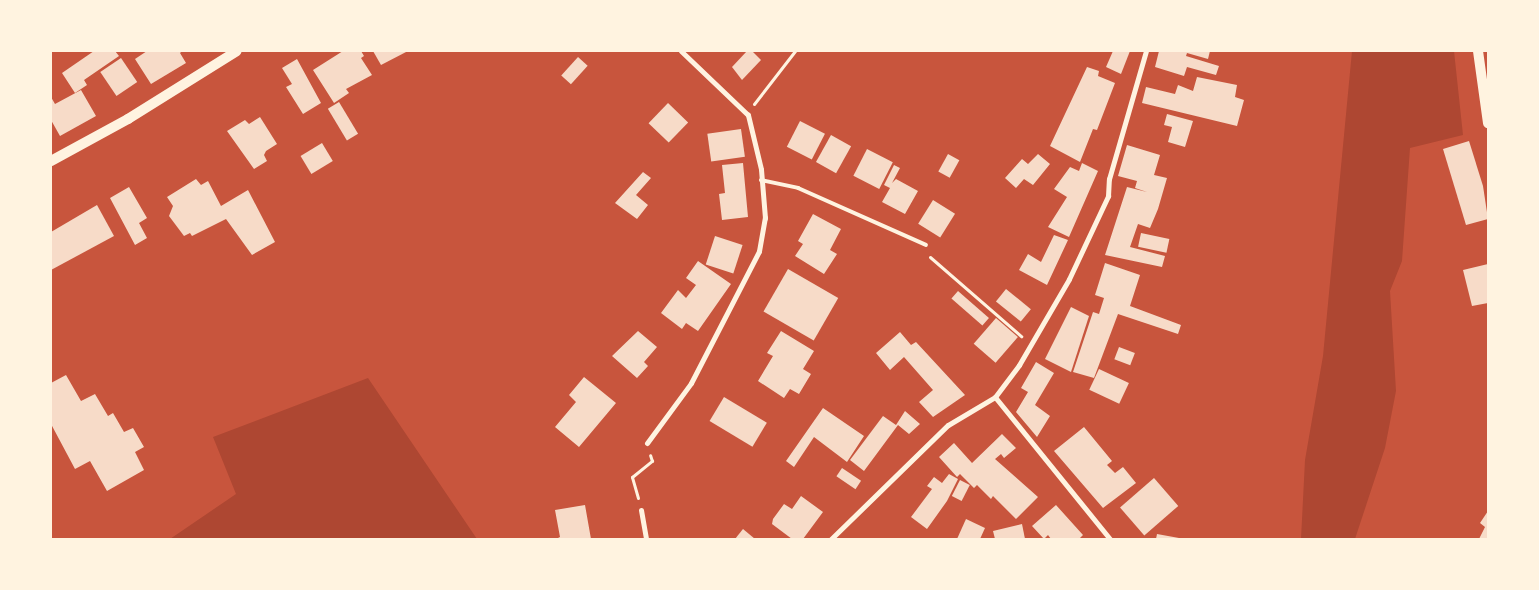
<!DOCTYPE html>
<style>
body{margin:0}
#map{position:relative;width:1539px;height:590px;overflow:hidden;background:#c8553d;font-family:Barlow,sans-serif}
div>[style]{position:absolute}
.green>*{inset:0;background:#ae4732}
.building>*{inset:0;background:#f7dbc8;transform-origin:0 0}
.path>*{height:3px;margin:-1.5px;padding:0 1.5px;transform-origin:1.5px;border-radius:1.5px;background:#fff3e0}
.service>*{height:4px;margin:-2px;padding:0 2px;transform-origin:2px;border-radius:2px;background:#fff3e0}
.minor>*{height:5px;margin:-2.5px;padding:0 2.5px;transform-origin:2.5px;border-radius:2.5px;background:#fff3e0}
.secondary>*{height:10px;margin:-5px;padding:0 5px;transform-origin:5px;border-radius:5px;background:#fff3e0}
span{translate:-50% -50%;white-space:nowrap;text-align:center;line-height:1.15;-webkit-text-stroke:4.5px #fff3e0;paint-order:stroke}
.frame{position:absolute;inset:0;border:52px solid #fff3e0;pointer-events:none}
</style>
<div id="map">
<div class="green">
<i style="clip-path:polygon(1352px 51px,1454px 51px,1463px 135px,1410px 148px,1402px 261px,1390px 291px,1396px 391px,1385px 448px,1355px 539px,1301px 539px,1305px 460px,1323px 356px)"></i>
<i style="clip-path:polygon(368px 378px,477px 539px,170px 539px,236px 494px,213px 437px)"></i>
</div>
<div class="building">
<i style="clip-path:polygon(94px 51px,115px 51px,119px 56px,84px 80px,87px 85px,75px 93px,62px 73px)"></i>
<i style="clip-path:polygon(147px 51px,182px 51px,180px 53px,186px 63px,151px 84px,135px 59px)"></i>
<i style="clip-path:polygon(343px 51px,361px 51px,364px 56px,361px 58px,372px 75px,346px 89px,349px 93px,334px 103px,313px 70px)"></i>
<i style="clip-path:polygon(373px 51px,408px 51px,381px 65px)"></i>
<i style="clip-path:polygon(747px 51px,752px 51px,761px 60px,742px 80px,732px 67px)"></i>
<i style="clip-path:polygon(1113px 51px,1130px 51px,1121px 74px,1106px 67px)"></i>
<i style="clip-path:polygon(1159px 51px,1210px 51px,1208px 59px,1187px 53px,1186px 56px,1219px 66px,1216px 75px,1187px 67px,1184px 76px,1155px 67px)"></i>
<i style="left:578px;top:57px;width:13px;height:25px;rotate:42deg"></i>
<i style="left:121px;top:58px;width:29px;height:25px;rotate:56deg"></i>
<i style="clip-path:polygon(297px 59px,321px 103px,303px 114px,286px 87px,292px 84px,282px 68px)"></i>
<i style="clip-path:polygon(1087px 67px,1099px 71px,1098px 76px,1115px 83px,1097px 130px,1093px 129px,1080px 162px,1050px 146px)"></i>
<i style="clip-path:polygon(1197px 77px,1237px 85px,1235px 97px,1244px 100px,1237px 126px,1142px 103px,1146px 87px,1175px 94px,1178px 85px,1193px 91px)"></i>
<i style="clip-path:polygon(81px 90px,96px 116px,60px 136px,51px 120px,51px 97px,55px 104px)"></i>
<i style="left:339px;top:102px;width:37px;height:13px;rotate:59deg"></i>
<i style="left:668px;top:103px;width:28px;height:28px;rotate:44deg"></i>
<i style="clip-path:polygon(1167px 114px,1193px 121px,1185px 147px,1168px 142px,1172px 127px,1164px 125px)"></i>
<i style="clip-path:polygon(260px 117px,277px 144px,266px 151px,264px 155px,267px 161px,254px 169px,227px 131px,245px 120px,249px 124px)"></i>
<i style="left:800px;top:121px;width:28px;height:29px;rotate:27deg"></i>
<i style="left:741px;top:129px;width:28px;height:34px;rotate:82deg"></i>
<i style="left:831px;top:135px;width:23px;height:31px;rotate:29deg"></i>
<i style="clip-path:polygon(1469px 141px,1483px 186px,1488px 219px,1466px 225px,1443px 149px)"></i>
<i style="left:322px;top:143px;width:21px;height:25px;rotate:59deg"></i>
<i style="clip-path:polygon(1127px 145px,1160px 155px,1154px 175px,1167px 178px,1158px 209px,1150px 228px,1138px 224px,1130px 247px,1165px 256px,1162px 267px,1105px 255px,1127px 187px,1147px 192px,1135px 188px,1137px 181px,1118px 176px)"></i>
<i style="left:867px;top:149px;width:29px;height:30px;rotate:27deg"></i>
<i style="left:948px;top:154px;width:13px;height:20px;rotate:29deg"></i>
<i style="clip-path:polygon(1038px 154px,1050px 164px,1033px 185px,1024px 179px,1016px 188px,1005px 178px,1022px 159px,1028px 164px)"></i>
<i style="clip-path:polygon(743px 163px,748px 217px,722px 220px,719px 194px,725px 193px,722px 165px)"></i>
<i style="clip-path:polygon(1082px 163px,1098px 171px,1069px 237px,1048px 227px,1067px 197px,1054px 189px,1070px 167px,1079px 171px)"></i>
<i style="clip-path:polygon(894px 165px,900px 168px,892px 183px,896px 179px,918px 191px,905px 214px,882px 202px,890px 188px,884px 185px)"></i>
<i style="clip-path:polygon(643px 172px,651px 178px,636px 195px,648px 205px,637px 219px,615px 203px)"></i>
<i style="clip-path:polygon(196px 179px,201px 185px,208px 181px,221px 206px,248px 190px,275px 242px,252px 255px,226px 219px,192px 236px,190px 233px,184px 236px,169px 216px,173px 206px,167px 197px)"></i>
<i style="clip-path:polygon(129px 187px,147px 218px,139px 223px,147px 238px,135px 245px,110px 198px)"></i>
<i style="left:933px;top:200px;width:26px;height:28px;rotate:32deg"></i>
<i style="clip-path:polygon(97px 205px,114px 236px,51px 270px,51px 232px)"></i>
<i style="clip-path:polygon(813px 214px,841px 229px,830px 250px,837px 254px,824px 274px,795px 256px,803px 244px,798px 241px)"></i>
<i style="left:1141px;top:233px;width:29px;height:14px;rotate:12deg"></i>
<i style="clip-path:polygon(1054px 235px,1068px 240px,1047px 285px,1019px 270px,1028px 254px,1041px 262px)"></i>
<i style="left:715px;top:236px;width:29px;height:30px;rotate:18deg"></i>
<i style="clip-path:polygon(698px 261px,731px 284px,698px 331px,686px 323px,682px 329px,661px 313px,678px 290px,686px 298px,696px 285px,686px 278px)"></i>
<i style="clip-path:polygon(1105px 263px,1140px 275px,1130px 306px,1181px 325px,1178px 334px,1118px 314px,1094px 378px,1073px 372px,1093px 312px,1099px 314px,1104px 298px,1095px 295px)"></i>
<i style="clip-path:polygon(1488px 264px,1488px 303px,1472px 306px,1463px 270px)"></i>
<i style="left:788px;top:269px;width:58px;height:49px;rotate:30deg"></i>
<i style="left:1006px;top:289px;width:32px;height:16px;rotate:39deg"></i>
<i style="left:958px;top:291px;width:41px;height:10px;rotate:41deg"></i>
<i style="clip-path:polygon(1071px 307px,1089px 316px,1071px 372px,1045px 359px)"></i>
<i style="left:996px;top:318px;width:29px;height:34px;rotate:41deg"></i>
<i style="clip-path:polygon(638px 331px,657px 347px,644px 362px,648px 366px,637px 378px,612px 356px)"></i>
<i style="clip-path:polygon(781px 331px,814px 351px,803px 369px,811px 374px,799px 394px,790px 389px,784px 398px,758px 381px,773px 356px,767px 353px)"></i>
<i style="clip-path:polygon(900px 332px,911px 345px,916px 342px,965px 395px,933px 417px,919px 402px,933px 390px,904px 357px,890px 370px,876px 353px)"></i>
<i style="left:1119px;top:347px;width:17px;height:13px;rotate:21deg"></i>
<i style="clip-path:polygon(1036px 362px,1054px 373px,1035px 405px,1050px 416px,1037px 437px,1016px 412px,1028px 392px,1021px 388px)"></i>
<i style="left:1099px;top:369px;width:33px;height:23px;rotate:25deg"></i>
<i style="clip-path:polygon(66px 375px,81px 401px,95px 394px,108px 416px,113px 413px,124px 432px,133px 428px,144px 447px,135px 452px,144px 470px,107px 491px,90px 461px,75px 469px,51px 424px,51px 383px)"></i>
<i style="clip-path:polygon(584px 377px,616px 403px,579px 447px,555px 427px,576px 402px,569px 395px)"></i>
<i style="left:724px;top:397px;width:50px;height:28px;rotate:31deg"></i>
<i style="clip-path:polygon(823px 408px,864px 436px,847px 462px,814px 437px,794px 467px,786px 461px)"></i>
<i style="clip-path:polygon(905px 411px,920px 424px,909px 434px,898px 425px,864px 471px,850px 460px,883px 416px,896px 425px)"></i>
<i style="clip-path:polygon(1084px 427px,1112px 461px,1107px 465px,1115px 473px,1123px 467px,1136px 483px,1103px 508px,1054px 451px)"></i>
<i style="clip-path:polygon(1002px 434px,1016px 448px,1004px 458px,1001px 454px,995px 459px,1038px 497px,1016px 519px,993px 496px,991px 499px,977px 485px,974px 488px,960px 474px,957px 477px,939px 457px,954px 443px,972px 463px)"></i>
<i style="left:842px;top:468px;width:23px;height:10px;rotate:34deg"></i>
<i style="clip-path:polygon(949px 474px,958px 479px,947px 501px,927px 529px,911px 517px,932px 489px,927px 486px,934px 477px,942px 483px)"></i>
<i style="left:1154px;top:478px;width:37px;height:45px;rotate:49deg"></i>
<i style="left:960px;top:480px;width:11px;height:18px;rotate:27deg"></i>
<i style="clip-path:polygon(801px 496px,823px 512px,803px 539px,792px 539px,772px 524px,773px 519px,784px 504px,792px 509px)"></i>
<i style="clip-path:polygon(585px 505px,591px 539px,556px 539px,560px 537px,555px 510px)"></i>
<i style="clip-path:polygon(1056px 505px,1083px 535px,1079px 539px,1051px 539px,1048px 535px,1044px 539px,1032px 526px)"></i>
<i style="clip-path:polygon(1488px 511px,1488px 539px,1479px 539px,1485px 527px,1480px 523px)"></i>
<i style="clip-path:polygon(966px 519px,985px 528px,980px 539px,957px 539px)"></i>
<i style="clip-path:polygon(1022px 524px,1025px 539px,995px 539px,993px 531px)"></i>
<i style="clip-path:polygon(743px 529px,755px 539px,735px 539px)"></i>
<i style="clip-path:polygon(1157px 534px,1179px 538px,1179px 539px,1156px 539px)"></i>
</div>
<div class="path">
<i style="left:754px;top:104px;width:67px;rotate:-52.3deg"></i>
<i style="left:930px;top:257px;width:121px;rotate:41deg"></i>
<i style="left:638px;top:498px;width:22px;rotate:-106deg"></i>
<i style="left:632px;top:477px;width:26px;rotate:-39deg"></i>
<i style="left:652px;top:461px;width:6px;rotate:-108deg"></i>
</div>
<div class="service">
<i style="left:761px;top:180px;width:38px;rotate:12deg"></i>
<i style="left:798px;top:188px;width:140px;rotate:24deg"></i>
</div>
<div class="minor">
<i style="left:995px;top:397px;width:183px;rotate:51deg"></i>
<i style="left:647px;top:443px;width:74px;rotate:-53.7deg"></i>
<i style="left:691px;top:383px;width:148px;rotate:-62.7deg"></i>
<i style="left:759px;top:251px;width:34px;rotate:-80deg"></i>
<i style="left:765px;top:218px;width:49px;rotate:-94.7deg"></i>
<i style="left:761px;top:169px;width:56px;rotate:-103.5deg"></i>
<i style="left:748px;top:115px;width:93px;rotate:-136.3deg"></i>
<i style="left:641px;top:510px;width:29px;rotate:80deg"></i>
<i style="left:831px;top:539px;width:163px;rotate:-44.3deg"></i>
<i style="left:948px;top:425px;width:55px;rotate:-30.8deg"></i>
<i style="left:995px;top:397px;width:40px;rotate:-53deg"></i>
<i style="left:1019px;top:365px;width:99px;rotate:-59.8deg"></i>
<i style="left:1069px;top:279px;width:92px;rotate:-64.8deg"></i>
<i style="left:1108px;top:196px;width:17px;rotate:-87deg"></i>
<i style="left:1109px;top:179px;width:133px;rotate:-73.9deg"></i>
</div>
<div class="secondary">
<i style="left:1478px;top:51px;width:73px;rotate:82.1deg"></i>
<i style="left:51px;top:161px;width:88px;rotate:-28.6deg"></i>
<i style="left:128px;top:119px;width:128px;rotate:-32deg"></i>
</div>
<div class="frame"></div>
</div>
